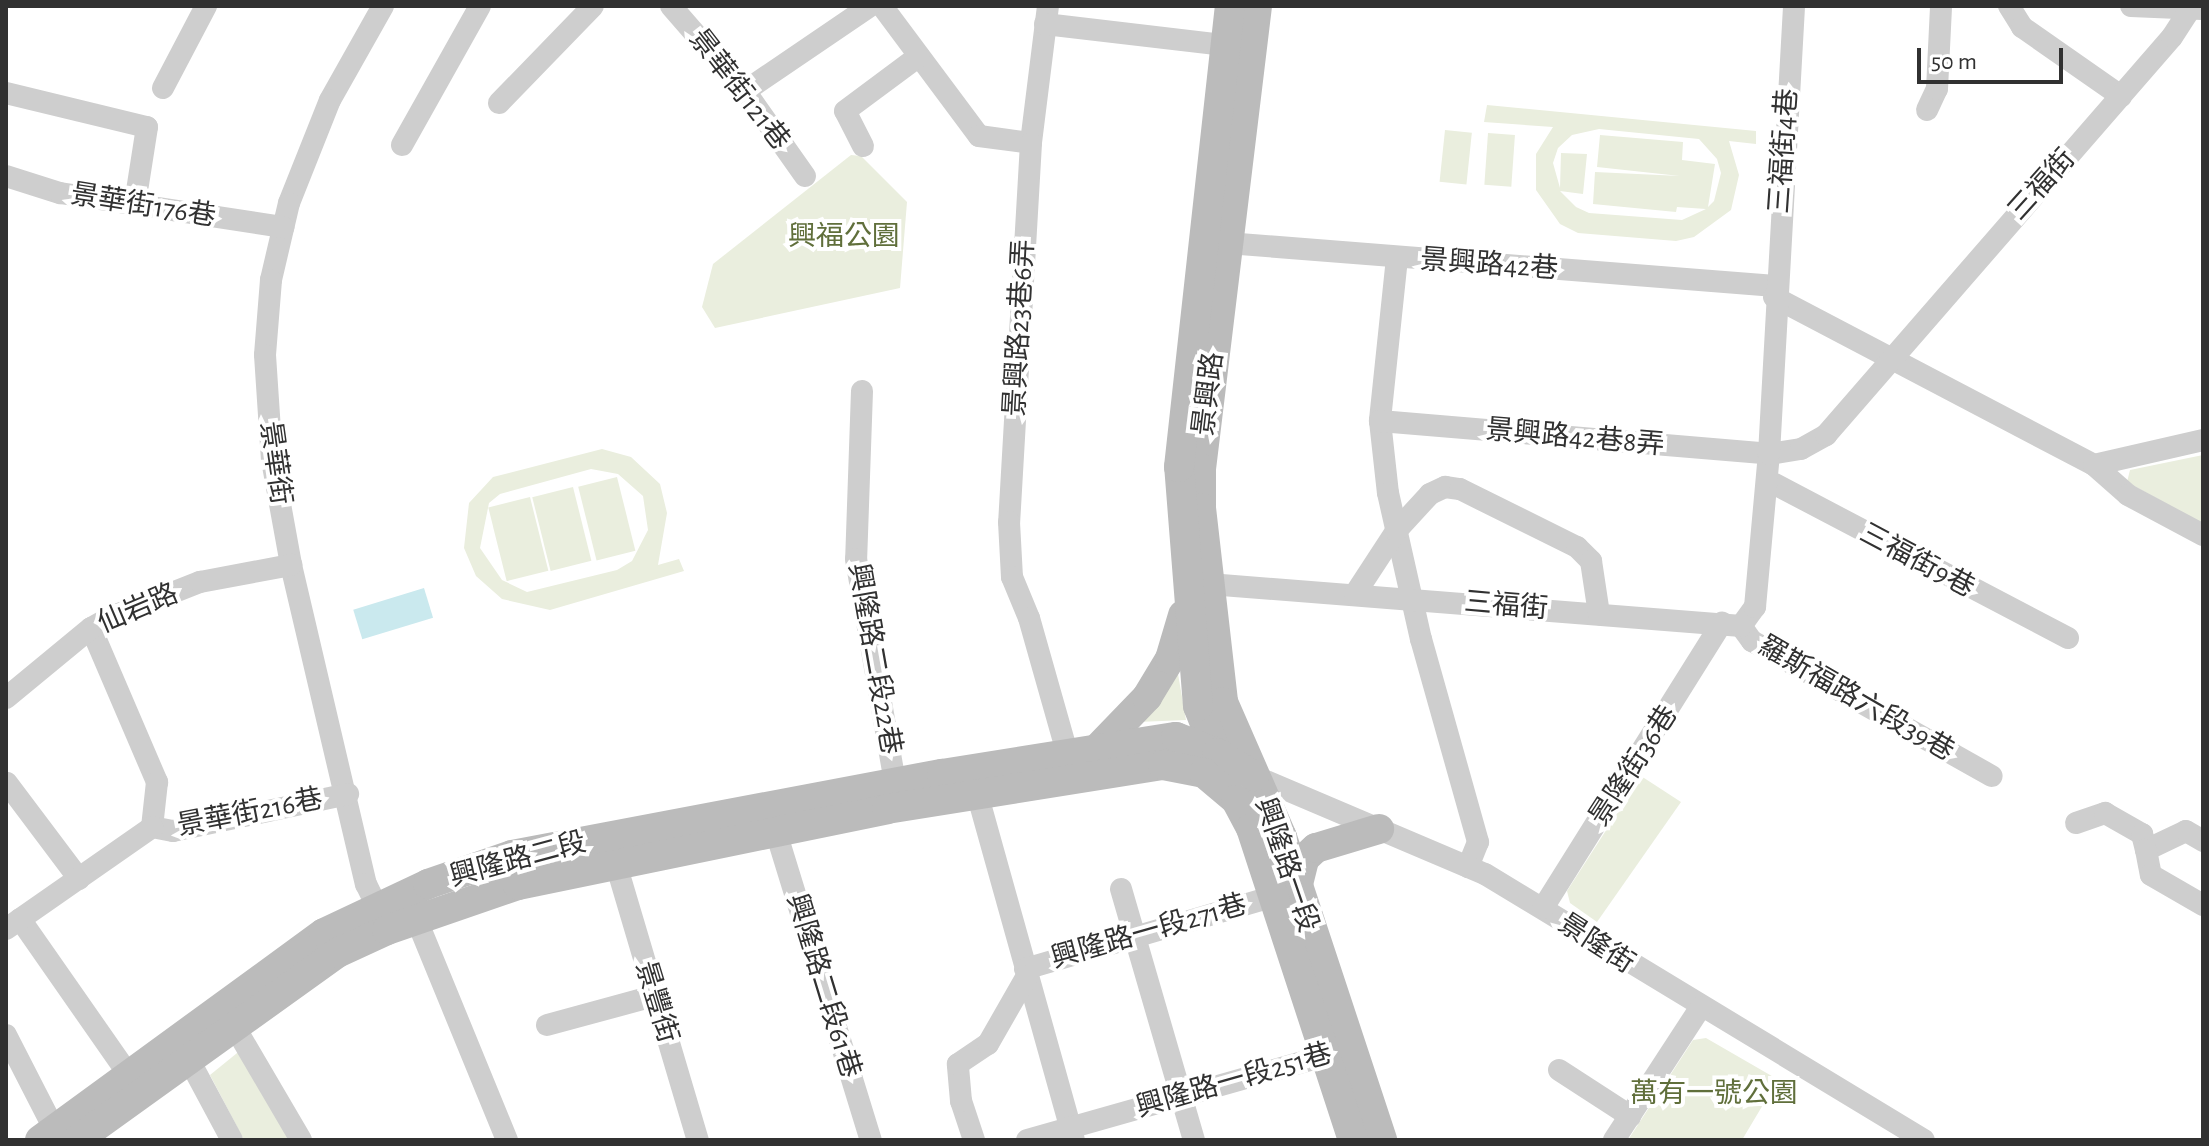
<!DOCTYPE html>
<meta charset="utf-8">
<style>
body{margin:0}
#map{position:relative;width:2209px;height:1146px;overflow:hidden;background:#fff;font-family:"Alegreya Sans","Noto Sans TC",sans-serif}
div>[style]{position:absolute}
.green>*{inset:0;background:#eaeede;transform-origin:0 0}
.water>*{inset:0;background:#cae9ee;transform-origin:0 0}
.street>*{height:22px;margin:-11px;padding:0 11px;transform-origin:11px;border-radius:11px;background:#cecece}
.secondary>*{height:30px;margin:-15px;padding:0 15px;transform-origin:15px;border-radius:15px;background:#bbb}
span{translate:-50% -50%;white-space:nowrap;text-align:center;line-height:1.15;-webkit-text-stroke:8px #fff;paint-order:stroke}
.street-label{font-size:28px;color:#313131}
.park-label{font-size:28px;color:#606f3b}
.frame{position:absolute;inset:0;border:8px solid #313131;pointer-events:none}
.scale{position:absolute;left:1917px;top:48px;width:146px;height:36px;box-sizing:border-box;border:4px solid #313131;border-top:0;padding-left:10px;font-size:24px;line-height:28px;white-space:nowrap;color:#313131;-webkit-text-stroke:6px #fff;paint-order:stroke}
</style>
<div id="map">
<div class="green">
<i style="clip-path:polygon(evenodd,1487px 105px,1756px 131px,1756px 144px,1729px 141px,1739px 175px,1731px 210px,1694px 237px,1676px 241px,1578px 233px,1560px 224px,1536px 190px,1536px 154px,1553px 127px,1484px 122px,1487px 105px,1599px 129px,1699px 139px,1717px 159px,1721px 173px,1714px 201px,1708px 207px,1715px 164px,1682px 160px,1683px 142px,1600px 135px,1597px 167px,1680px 176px,1595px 172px,1593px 204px,1676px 212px,1677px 207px,1706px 209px,1682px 220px,1589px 213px,1576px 207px,1560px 191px,1583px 194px,1587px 154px,1561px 153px,1560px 188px,1553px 163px,1558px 148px,1572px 135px,1599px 129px)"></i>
<i style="left:1445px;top:130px;width:27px;height:52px;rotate:6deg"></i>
<i style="left:1488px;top:133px;width:27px;height:52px;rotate:4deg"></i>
<i style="clip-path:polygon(851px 155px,861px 156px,907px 202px,900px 288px,715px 328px,702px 307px,713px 264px)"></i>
<i style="clip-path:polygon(evenodd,602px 449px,631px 457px,660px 484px,667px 513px,658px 565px,679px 559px,684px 571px,550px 610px,502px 599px,476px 576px,464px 548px,469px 503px,493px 477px,602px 449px,591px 469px,618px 474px,643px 496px,648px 530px,632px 561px,617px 570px,527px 592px,502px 580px,480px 548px,489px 503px,500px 494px,591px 469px)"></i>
<i style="clip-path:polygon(2203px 455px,2203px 524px,2127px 482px,2130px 470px)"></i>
<i style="left:617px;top:477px;width:76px;height:40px;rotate:76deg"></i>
<i style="left:573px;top:487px;width:76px;height:42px;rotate:76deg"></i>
<i style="left:530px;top:497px;width:76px;height:43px;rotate:76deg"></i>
<i style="clip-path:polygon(1177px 668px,1186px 720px,1138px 722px)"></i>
<i style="clip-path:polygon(1641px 776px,1681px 802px,1597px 922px,1570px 903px,1567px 891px)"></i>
<i style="clip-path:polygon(1706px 1038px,1789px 1086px,1773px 1088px,1742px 1140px,1628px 1140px,1693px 1040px)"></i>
<i style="clip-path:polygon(242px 1049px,292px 1140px,244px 1140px,210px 1075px)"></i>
</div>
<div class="water">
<i style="left:424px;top:588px;width:31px;height:74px;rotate:73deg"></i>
</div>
<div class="street">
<i style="left:383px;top:6px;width:108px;rotate:119.4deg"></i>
<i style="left:330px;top:100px;width:111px;rotate:111.7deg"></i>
<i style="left:289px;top:203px;width:79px;rotate:103.2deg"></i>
<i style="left:271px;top:280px;width:75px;rotate:94.6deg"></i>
<i style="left:265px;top:355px;width:105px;rotate:86.2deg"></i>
<i style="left:272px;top:460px;width:107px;rotate:79.7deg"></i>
<i style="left:291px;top:565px;width:328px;rotate:76.8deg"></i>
<i style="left:366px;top:884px;width:41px;rotate:64.1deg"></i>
<i style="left:671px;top:6px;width:113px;rotate:49deg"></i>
<i style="left:745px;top:91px;width:104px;rotate:54.8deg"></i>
<i style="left:882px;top:6px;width:162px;rotate:53.3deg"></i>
<i style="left:979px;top:136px;width:52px;rotate:7.7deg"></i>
<i style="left:1048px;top:6px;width:138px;rotate:97.1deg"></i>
<i style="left:1031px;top:143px;width:380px;rotate:93.3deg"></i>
<i style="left:1009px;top:522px;width:55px;rotate:86.9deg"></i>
<i style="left:1012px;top:577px;width:44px;rotate:67.5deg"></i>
<i style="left:1029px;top:618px;width:139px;rotate:74.2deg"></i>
<i style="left:2009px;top:6px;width:25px;rotate:58deg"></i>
<i style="left:2022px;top:27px;width:121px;rotate:34.9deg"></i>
<i style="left:2131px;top:6px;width:71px;rotate:2.4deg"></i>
<i style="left:1045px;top:24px;width:181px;rotate:6.7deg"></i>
<i style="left:163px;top:88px;width:93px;rotate:-62.3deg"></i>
<i style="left:745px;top:91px;width:151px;rotate:-34.2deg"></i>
<i style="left:6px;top:93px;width:145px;rotate:13.6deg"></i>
<i style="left:147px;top:127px;width:78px;rotate:98.9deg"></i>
<i style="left:499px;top:103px;width:135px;rotate:-45.9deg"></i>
<i style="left:1927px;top:110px;width:23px;rotate:-65deg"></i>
<i style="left:1937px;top:89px;width:83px;rotate:-87.2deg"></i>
<i style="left:402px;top:145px;width:159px;rotate:-60.7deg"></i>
<i style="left:863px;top:146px;width:39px;rotate:-117deg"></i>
<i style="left:845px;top:111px;width:92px;rotate:-36.6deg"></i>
<i style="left:6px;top:176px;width:57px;rotate:17.5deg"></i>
<i style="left:60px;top:193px;width:226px;rotate:8.7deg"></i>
<i style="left:1214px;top:242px;width:563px;rotate:4.48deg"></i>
<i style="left:1397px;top:258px;width:164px;rotate:96deg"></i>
<i style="left:1380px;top:421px;width:72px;rotate:83.7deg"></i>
<i style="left:1388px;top:493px;width:150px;rotate:77.3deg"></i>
<i style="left:1421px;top:639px;width:211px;rotate:74.3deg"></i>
<i style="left:1478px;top:842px;width:27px;rotate:112deg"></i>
<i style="left:1774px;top:297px;width:361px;rotate:27.7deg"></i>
<i style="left:2094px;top:465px;width:112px;rotate:-12.9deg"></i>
<i style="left:862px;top:391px;width:168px;rotate:92deg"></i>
<i style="left:856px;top:559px;width:226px;rotate:80.1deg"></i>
<i style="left:1380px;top:421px;width:390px;rotate:4.8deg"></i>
<i style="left:1769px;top:454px;width:32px;rotate:-9deg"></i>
<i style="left:1801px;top:449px;width:29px;rotate:-29deg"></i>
<i style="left:1826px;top:435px;width:527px;rotate:-49deg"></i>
<i style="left:2172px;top:37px;width:33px;rotate:-57deg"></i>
<i style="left:2094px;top:465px;width:45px;rotate:41.4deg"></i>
<i style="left:2128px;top:495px;width:85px;rotate:28.1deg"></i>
<i style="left:1767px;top:480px;width:340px;rotate:27.7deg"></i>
<i style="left:1209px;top:584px;width:534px;rotate:4.51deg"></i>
<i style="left:1741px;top:626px;width:19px;rotate:54deg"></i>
<i style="left:1752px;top:641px;width:275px;rotate:29.4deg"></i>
<i style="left:1355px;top:594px;width:75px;rotate:-56.9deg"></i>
<i style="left:1396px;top:531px;width:50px;rotate:-47.4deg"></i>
<i style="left:1430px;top:494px;width:17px;rotate:-25deg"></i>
<i style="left:1445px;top:487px;width:15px;rotate:8deg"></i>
<i style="left:1460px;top:489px;width:131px;rotate:26.4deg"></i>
<i style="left:1577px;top:547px;width:20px;rotate:45deg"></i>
<i style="left:1591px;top:561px;width:54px;rotate:81.4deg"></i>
<i style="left:1741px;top:626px;width:24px;rotate:-54deg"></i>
<i style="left:1755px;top:607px;width:154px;rotate:-84.8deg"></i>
<i style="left:1769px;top:454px;width:449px;rotate:-86.8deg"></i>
<i style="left:91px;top:628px;width:168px;rotate:66.8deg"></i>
<i style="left:157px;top:782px;width:45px;rotate:96.3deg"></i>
<i style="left:6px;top:698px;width:110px;rotate:-39.5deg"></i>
<i style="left:91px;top:628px;width:23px;rotate:-29deg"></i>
<i style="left:111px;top:617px;width:96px;rotate:-21.5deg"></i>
<i style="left:200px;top:582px;width:93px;rotate:-10.6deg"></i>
<i style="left:1254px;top:776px;width:251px;rotate:23deg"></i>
<i style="left:1485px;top:874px;width:513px;rotate:31.21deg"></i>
<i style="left:7px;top:783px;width:120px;rotate:53.1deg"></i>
<i style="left:977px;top:793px;width:360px;rotate:74.4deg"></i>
<i style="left:2076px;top:823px;width:31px;rotate:-19deg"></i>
<i style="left:2105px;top:813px;width:43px;rotate:29.6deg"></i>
<i style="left:2142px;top:834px;width:16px;rotate:76deg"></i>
<i style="left:2146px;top:850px;width:44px;rotate:-25.4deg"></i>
<i style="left:2186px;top:831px;width:20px;rotate:30deg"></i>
<i style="left:152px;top:827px;width:21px;rotate:11deg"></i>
<i style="left:173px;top:831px;width:179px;rotate:-11.9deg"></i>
<i style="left:776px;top:832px;width:322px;rotate:72.9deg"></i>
<i style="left:2146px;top:850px;width:25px;rotate:79deg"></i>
<i style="left:2151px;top:875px;width:60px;rotate:30deg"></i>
<i style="left:616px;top:864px;width:288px;rotate:73.5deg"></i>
<i style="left:1121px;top:889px;width:261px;rotate:73.8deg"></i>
<i style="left:411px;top:906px;width:253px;rotate:67.7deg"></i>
<i style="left:1543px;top:908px;width:337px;rotate:-57.9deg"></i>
<i style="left:20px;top:919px;width:189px;rotate:55.1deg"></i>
<i style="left:6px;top:929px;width:178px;rotate:-34.9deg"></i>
<i style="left:1025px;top:969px;width:259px;rotate:-16.3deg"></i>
<i style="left:233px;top:1024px;width:134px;rotate:59.6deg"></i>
<i style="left:547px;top:1025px;width:111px;rotate:-15.2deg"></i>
<i style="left:6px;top:1035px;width:106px;rotate:62.9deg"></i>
<i style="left:188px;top:1058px;width:93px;rotate:61.8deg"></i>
<i style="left:1559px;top:1070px;width:85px;rotate:32.9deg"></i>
<i style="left:974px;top:1140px;width:41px;rotate:-108.4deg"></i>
<i style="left:961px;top:1101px;width:37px;rotate:-95deg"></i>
<i style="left:958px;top:1064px;width:36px;rotate:-34deg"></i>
<i style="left:988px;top:1044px;width:78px;rotate:-60.2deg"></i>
<i style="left:1027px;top:1140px;width:322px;rotate:-15.8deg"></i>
<i style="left:1614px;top:1140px;width:158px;rotate:-56.9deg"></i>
</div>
<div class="secondary">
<i style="left:1257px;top:6px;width:466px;rotate:96.9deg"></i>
<i style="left:1201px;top:469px;width:39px;rotate:90deg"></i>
<i style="left:1201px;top:508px;width:195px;rotate:83.5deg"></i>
<i style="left:1223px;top:702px;width:147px;rotate:66.4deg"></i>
<i style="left:1282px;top:837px;width:319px;rotate:71.7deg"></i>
<i style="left:1098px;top:748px;width:71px;rotate:-46.1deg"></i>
<i style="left:1147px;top:697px;width:44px;rotate:-58.8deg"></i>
<i style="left:1170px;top:659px;width:46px;rotate:-73.5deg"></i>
<i style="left:1221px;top:764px;width:62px;rotate:-111.6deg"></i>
<i style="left:1198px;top:706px;width:240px;rotate:-94.5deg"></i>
<i style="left:1179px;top:467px;width:464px;rotate:-83.7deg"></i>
<i style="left:1296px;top:892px;width:34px;rotate:-76deg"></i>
<i style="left:1304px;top:859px;width:16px;rotate:-43deg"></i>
<i style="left:1316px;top:848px;width:66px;rotate:-16.8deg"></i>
<i style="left:40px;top:1140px;width:351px;rotate:-36.1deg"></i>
<i style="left:324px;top:933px;width:115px;rotate:-25.2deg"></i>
<i style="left:428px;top:884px;width:89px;rotate:-19deg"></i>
<i style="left:512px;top:855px;width:438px;rotate:-10.7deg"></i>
<i style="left:942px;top:774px;width:237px;rotate:-9deg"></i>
<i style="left:1176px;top:737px;width:44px;rotate:21.3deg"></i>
<i style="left:1217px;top:753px;width:44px;rotate:31.9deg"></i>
<i style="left:77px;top:1140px;width:320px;rotate:-35.7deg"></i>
<i style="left:337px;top:953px;width:55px;rotate:-24.7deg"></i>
<i style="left:387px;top:930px;width:139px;rotate:-19deg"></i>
<i style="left:518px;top:885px;width:377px;rotate:-11.6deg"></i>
<i style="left:887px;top:809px;width:279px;rotate:-9.1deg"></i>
<i style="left:1163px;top:765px;width:42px;rotate:11deg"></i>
<i style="left:1204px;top:773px;width:42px;rotate:40.2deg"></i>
<i style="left:1236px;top:800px;width:32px;rotate:62deg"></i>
<i style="left:1251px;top:828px;width:328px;rotate:71.9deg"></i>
</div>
<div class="street-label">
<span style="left:739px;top:90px;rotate:52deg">景華街121巷</span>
<span style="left:1784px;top:151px;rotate:-86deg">三福街4巷</span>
<span style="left:2042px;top:185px;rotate:-48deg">三福街</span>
<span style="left:143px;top:206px;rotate:9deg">景華街176巷</span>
<span style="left:1489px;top:265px;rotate:4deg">景興路42巷</span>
<span style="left:1020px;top:328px;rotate:-87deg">景興路23巷6弄</span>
<span style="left:1209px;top:394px;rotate:-83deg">景興路</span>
<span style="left:1575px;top:438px;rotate:5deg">景興路42巷8弄</span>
<span style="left:275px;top:463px;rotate:82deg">景華街</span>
<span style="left:1917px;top:561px;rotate:28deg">三福街9巷</span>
<span style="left:1506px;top:606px;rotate:5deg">三福街</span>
<span style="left:138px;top:609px;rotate:-23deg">仙岩路</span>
<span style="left:874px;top:659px;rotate:80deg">興隆路二段22巷</span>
<span style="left:1856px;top:699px;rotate:30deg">羅斯福路六段39巷</span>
<span style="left:1634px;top:766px;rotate:-57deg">景隆街36巷</span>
<span style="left:250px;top:813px;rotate:-11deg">景華街216巷</span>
<span style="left:518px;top:860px;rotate:-15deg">興隆路二段</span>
<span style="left:1286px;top:865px;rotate:71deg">興隆路一段</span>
<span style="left:1149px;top:932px;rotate:-16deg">興隆路一段271巷</span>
<span style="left:1596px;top:944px;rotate:33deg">景隆街</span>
<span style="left:823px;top:986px;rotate:73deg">興隆路二段61巷</span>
<span style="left:656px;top:1002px;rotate:73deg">景豐街</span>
<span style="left:1234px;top:1081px;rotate:-16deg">興隆路一段251巷</span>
</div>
<div class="park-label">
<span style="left:844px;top:237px">興福公園</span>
<span style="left:1714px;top:1094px">萬有一號公園</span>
</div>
<div class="frame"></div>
<div class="scale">50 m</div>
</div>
